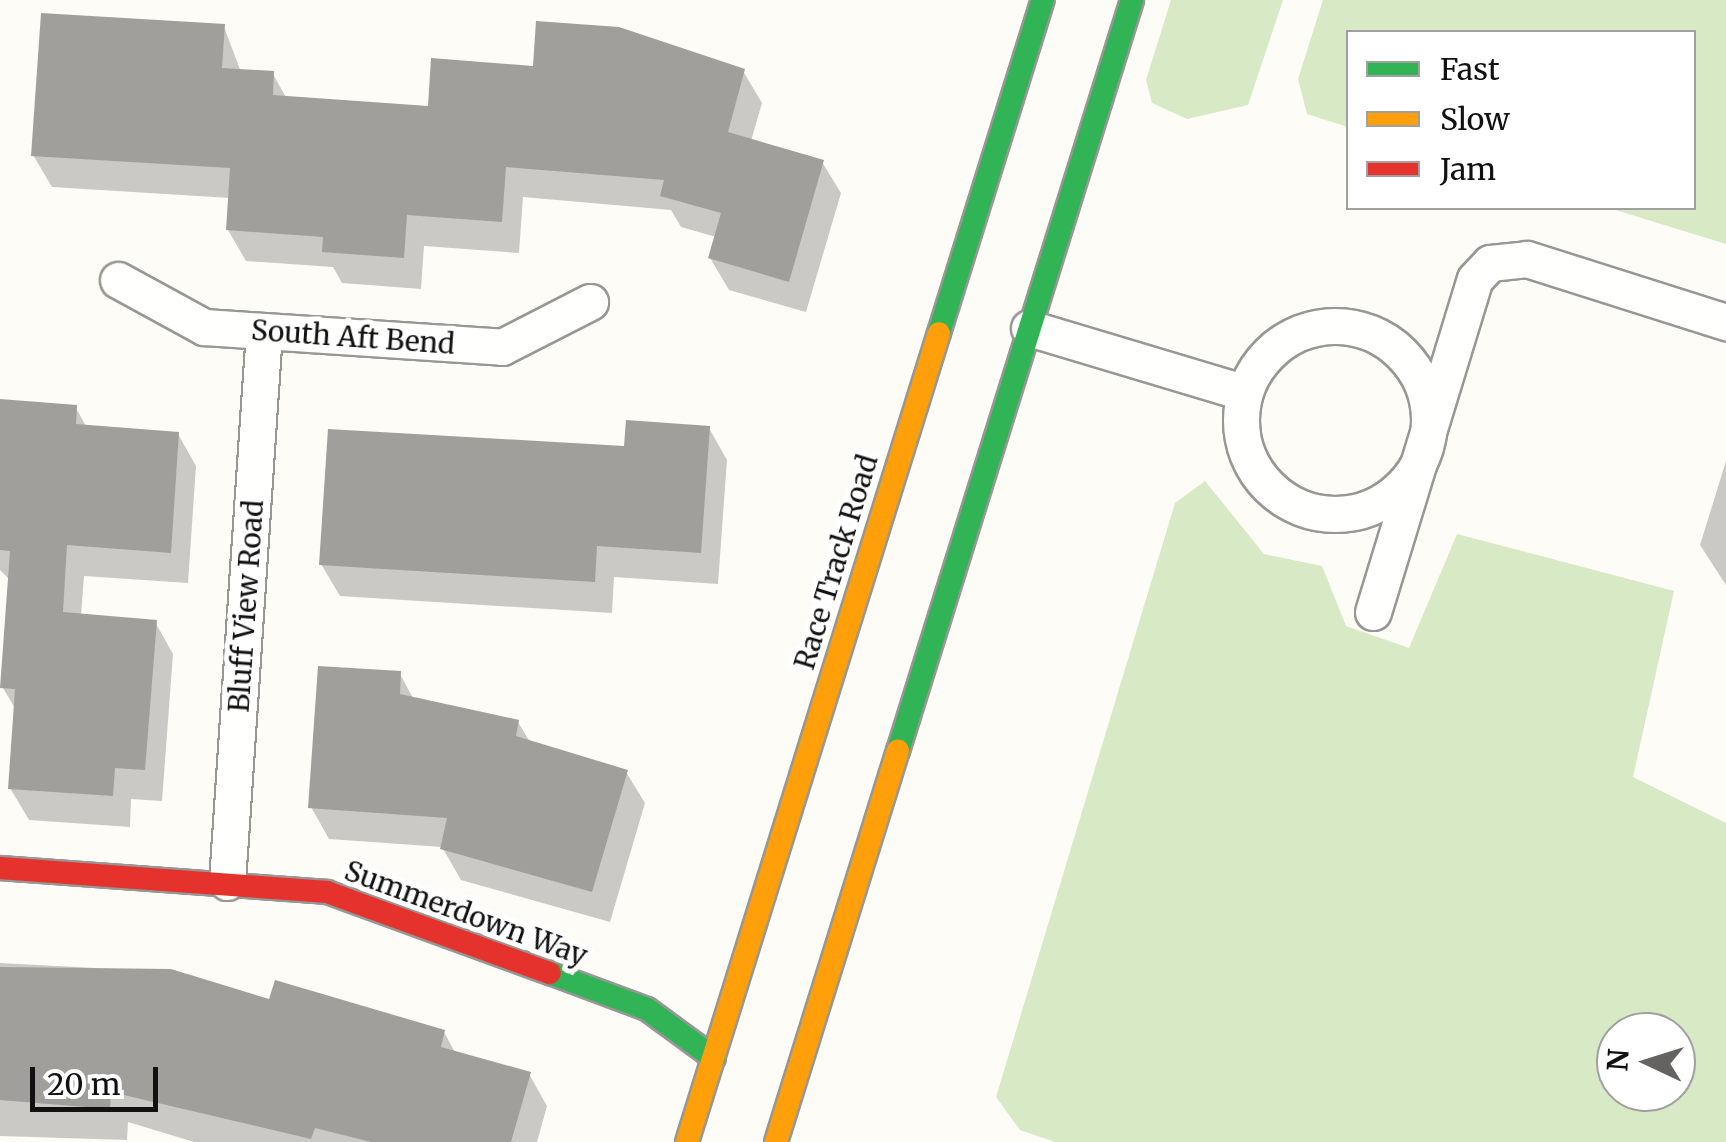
<!DOCTYPE html>
<style>
body{margin:0}
#map{position:relative;width:1726px;height:1142px;overflow:hidden;background:#fdfcf7;font-family:Merriweather,serif}
div>[style]{position:absolute}
.forest>*{inset:0;background:#d8eac5}
.shadow>*{inset:0;background:#0003}
.building>*{inset:0;background:#a19f9c}
.roads{filter:drop-shadow(2px 0 #979795) drop-shadow(-2px 0 #979795) drop-shadow(0 2px #979795) drop-shadow(0 -2px #979795)}
.street>*{height:35px;margin:-17.5px;padding:0 17.5px;transform-origin:17.5px;border-radius:17.5px;background:#fffffe}
.street>.ring{margin:-17.5px;padding:0;box-sizing:content-box;background:none;border:35px solid #fffffe;border-radius:50%}
.fast>*{height:22px;margin:-11px;padding:0 11px;transform-origin:11px;border-radius:11px;background:#30b455}
.slow>*{height:22px;margin:-11px;padding:0 11px;transform-origin:11px;border-radius:11px;background:#ff9f0a}
.jam>*{height:22px;margin:-11px;padding:0 11px;transform-origin:11px;border-radius:11px;background:#e5322d}
span{translate:-50% -50%;white-space:nowrap;text-align:center;line-height:1.15;-webkit-text-stroke:10px #fff;paint-order:stroke}
.street-label{font-size:28px;color:#111}
.legend{position:absolute;left:1346px;top:30px;width:350px;height:180px;box-sizing:border-box;background:#fff;border:2px solid #a0a0a0;margin:0;padding:12px 18px;list-style:none;font-size:30px;color:#111}
.legend li{display:flex;align-items:center;gap:20px;height:50px}
.legend b{width:50px;border:2px solid #a0a0a0}
.north{position:absolute;left:1596px;top:1012px;width:100px;height:100px;box-sizing:border-box;background:#fff;border:2px solid #a0a0a0;border-radius:50%;rotate:274deg;font-size:28px;font-weight:700;line-height:40px;text-align:center;color:#111}
.north::after{content:'';display:block;margin:auto;width:35px;height:45px;background:#646362;clip-path:polygon(50% 0,100% 100%,50% 72%,0 100%)}
.scale{position:absolute;left:30px;top:1067px;width:128px;height:45px;box-sizing:border-box;border:5px solid #111;border-top:0;padding-left:12px;font-size:30px;line-height:35px;white-space:nowrap;color:#111;-webkit-text-stroke:8px #fff;paint-order:stroke}
</style>
<div id="map">
<div class="forest">
<i style="clip-path:polygon(1171px 0,1283px 0,1248px 105px,1187px 119px,1152px 103px,1146px 80px)"></i>
<i style="clip-path:polygon(1323px 0,1726px 0,1726px 244px,1609px 208px,1694px 208px,1694px 32px,1348px 32px,1348px 127px,1307px 114px,1298px 79px)"></i>
<i style="clip-path:polygon(evenodd,1205px 481px,1264px 554px,1322px 566px,1346px 626px,1409px 648px,1457px 534px,1674px 591px,1633px 777px,1726px 823px,1726px 1142px,1055px 1142px,1020px 1130px,996px 1097px,1175px 503px,1205px 481px,1676px 1032px,1676px 1092px,1616px 1092px,1616px 1032px,1676px 1032px)"></i>
</div>
<div class="shadow">
<i style="clip-path:polygon(224px 27px,241px 72px,273px 74px,287px 99px,430px 109px,535px 68px,743px 71px,762px 103px,751px 141px,822px 162px,841px 193px,806px 312px,729px 290px,710px 258px,716px 237px,681px 227px,671px 210px,523px 197px,519px 253px,424px 246px,421px 289px,342px 283px,333px 267px,246px 261px,228px 230px,230px 198px,52px 187px,33px 155px)"></i>
<i style="clip-path:polygon(0 402px,76px 408px,87px 428px,178px 434px,196px 466px,188px 583px,84px 576px,81px 616px,155px 622px,173px 654px,162px 801px,131px 799px,130px 827px,29px 820px,10px 788px,16px 710px,3px 688px,10px 580px,0 570px)"></i>
<i style="clip-path:polygon(709px 428px,727px 460px,718px 584px,614px 577px,612px 613px,340px 596px,321px 564px,626px 449px)"></i>
<i style="clip-path:polygon(1726px 461px,1726px 585px,1700px 545px)"></i>
<i style="clip-path:polygon(400px 674px,414px 700px,518px 722px,530px 742px,626px 772px,645px 803px,610px 922px,461px 880px,442px 847px,329px 839px,311px 807px)"></i>
<i style="clip-path:polygon(0 963px,171px 972px,271px 1002px,444px 1032px,456px 1054px,529px 1074px,547px 1106px,537px 1142px,194px 1142px,128px 1122px,127px 1140px,0 1136px)"></i>
</div>
<div class="building">
<i style="clip-path:polygon(41px 13px,225px 24px,222px 68px,274px 71px,273px 95px,428px 106px,431px 58px,533px 66px,536px 21px,619px 27px,745px 69px,728px 132px,824px 160px,789px 282px,708px 258px,721px 213px,660px 196px,664px 180px,506px 167px,502px 222px,407px 215px,404px 258px,322px 252px,323px 237px,226px 230px,230px 168px,31px 156px)"></i>
<i style="clip-path:polygon(0 399px,77px 405px,76px 424px,179px 432px,171px 553px,67px 545px,63px 612px,157px 620px,145px 770px,115px 768px,113px 796px,8px 789px,15px 689px,0 688px,10px 551px,0 550px)"></i>
<i style="clip-path:polygon(626px 420px,710px 426px,701px 553px,597px 546px,595px 582px,319px 565px,328px 429px,624px 446px)"></i>
<i style="clip-path:polygon(318px 666px,401px 671px,400px 694px,519px 720px,516px 736px,628px 770px,592px 892px,440px 849px,447px 818px,308px 808px)"></i>
<i style="clip-path:polygon(0 967px,171px 969px,269px 999px,275px 980px,445px 1030px,441px 1047px,531px 1072px,511px 1142px,371px 1142px,315px 1128px,311px 1139px,111px 1092px,110px 1109px,0 1100px)"></i>
</div>
<div class="roads">
<div class="street">
<i style="left:118px;top:280px;width:98px;rotate:28.7deg"></i>
<i style="left:204px;top:327px;width:299px;rotate:3.8deg"></i>
<i style="left:502px;top:347px;width:99px;rotate:-27.1deg"></i>
<i class="ring" style="left:1241px;top:326px;width:153px;height:153px"></i>
<i style="left:1029px;top:328px;width:222px;rotate:16.7deg"></i>
<i style="left:1373px;top:612px;width:348px;rotate:-73deg"></i>
<i style="left:1475px;top:279px;width:22px;rotate:-47deg"></i>
<i style="left:1490px;top:263px;width:37px;rotate:-6deg"></i>
<i style="left:1527px;top:259px;width:209px;rotate:17.6deg"></i>
<i style="left:227px;top:882px;width:552px;rotate:-86.16deg"></i>
</div>
<div class="fast">
<i style="left:939px;top:333px;width:349px;rotate:-72.7deg"></i>
<i style="left:898px;top:751px;width:787px;rotate:-72.69deg"></i>
<i style="left:550px;top:973px;width:103px;rotate:20.4deg"></i>
<i style="left:647px;top:1009px;width:83px;rotate:36.2deg"></i>
</div>
<div class="slow">
<i style="left:687px;top:1142px;width:847px;rotate:-72.7deg"></i>
<i style="left:776px;top:1142px;width:410px;rotate:-72.7deg"></i>
</div>
<div class="jam">
<i style="left:0;top:868px;width:328px;rotate:4.2deg"></i>
<i style="left:327px;top:892px;width:237px;rotate:20deg"></i>
</div>
</div>
<div class="street-label">
<span style="left:353px;top:337px;rotate:4deg">South Aft Bend</span>
<span style="left:836px;top:562px;rotate:-73deg">Race Track Road</span>
<span style="left:246px;top:606px;rotate:-86deg">Bluff View Road</span>
<span style="left:466px;top:913px;rotate:20deg">Summerdown Way</span>
</div>
<ul class="legend">
<li><b style="height:12px;background:#30b455"></b>Fast</li>
<li><b style="height:12px;background:#ff9f0a"></b>Slow</li>
<li><b style="height:12px;background:#e5322d"></b>Jam</li>
</ul>
<div class="north">N</div>
<div class="scale">20 m</div>
</div>
